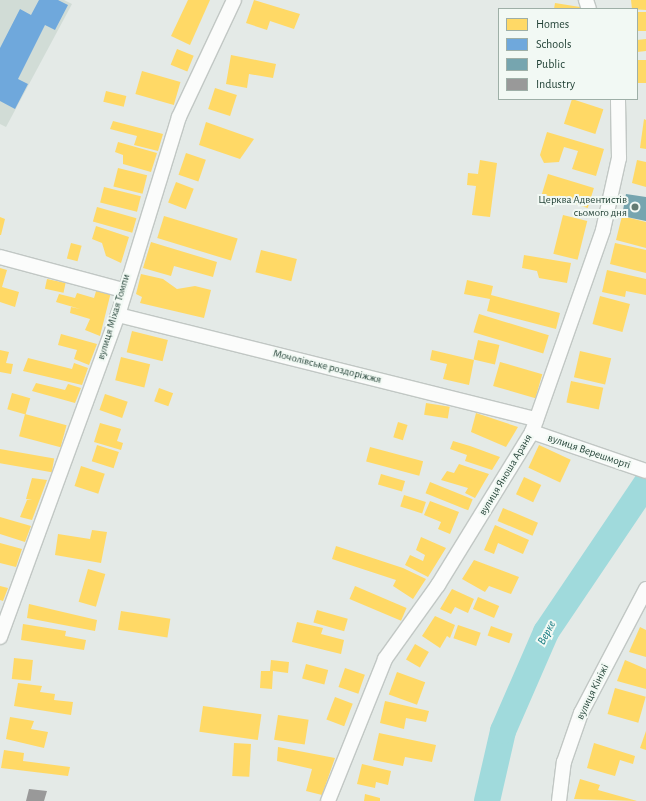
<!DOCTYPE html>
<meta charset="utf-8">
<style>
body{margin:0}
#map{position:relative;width:646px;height:801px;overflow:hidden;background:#e4eae7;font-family:"Alegreya Sans",sans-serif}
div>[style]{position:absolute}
.built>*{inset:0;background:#d1dcd6}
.homes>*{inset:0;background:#ffd966;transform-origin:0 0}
.schools>*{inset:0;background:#6fa8dc}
.public>*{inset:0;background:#76a5af}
.industry>*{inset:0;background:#999}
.river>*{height:26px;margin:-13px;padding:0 13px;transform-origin:13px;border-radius:13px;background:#a0dadc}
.roads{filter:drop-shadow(1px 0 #c1c7c4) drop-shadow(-1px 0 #c1c7c4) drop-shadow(0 1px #c1c7c4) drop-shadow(0 -1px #c1c7c4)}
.minor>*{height:14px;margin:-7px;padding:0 7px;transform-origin:7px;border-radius:7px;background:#fbfcfb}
.dots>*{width:11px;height:11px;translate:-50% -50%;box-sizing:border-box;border:2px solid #f2f9f4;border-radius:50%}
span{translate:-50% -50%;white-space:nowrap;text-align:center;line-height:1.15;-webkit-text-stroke:4px #f2f9f4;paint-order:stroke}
.poi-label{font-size:11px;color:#1f3f33}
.right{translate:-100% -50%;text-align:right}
.street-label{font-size:11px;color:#1f3f33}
.water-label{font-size:12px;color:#137a81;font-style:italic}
.legend{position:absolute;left:498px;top:8px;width:140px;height:92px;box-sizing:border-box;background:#f2f9f4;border:1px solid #9eafa7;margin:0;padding:5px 7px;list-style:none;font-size:12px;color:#1f3f33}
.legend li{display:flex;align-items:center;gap:8px;height:20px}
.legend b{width:20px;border:1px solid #9eafa7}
</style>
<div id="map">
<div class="built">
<i style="clip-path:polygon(0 0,64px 0,72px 4px,6px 127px,0 124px)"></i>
</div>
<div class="homes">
<i style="clip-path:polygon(188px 0,210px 0,190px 45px,171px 36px)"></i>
<i style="clip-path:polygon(254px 0,300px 14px,294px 29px,270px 21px,267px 30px,246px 23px)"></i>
<i style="clip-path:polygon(631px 0,646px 0,646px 10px,632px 9px)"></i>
<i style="clip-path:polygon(555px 3px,580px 7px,580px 9px,554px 9px)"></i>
<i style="left:637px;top:12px;width:9px;height:19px"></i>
<i style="clip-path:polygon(646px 39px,646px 51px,637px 52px,637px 40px)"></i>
<i style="left:177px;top:49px;width:18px;height:17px;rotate:22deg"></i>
<i style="clip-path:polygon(231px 55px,276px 64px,273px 78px,249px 74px,247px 88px,226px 84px)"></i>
<i style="left:637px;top:60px;width:9px;height:23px"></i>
<i style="left:142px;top:71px;width:40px;height:24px;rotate:16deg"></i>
<i style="left:215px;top:88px;width:23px;height:22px;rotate:18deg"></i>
<i style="left:106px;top:91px;width:21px;height:11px;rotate:14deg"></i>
<i style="left:572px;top:99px;width:33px;height:26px;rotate:18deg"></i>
<i style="clip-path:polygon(644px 119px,646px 120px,646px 149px,640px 148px)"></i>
<i style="clip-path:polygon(113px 121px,163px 134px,158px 151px,134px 145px,137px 136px,110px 129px)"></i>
<i style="clip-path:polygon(206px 122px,254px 139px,240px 159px,199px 145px)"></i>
<i style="clip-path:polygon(547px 132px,604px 149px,596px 176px,572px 169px,578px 151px,564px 147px,559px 162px,544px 163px,540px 155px)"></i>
<i style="clip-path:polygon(118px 142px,157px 153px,151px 172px,123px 164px,123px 155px,115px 152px)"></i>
<i style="left:186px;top:153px;width:21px;height:23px;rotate:19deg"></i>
<i style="clip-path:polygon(480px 160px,497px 163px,490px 217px,472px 215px,476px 186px,467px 185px,468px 173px,478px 174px)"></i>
<i style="clip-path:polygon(637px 160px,646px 162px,646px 187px,632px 183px)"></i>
<i style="left:118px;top:168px;width:30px;height:19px;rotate:14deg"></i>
<i style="left:548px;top:174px;width:48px;height:21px;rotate:17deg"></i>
<i style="left:176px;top:182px;width:19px;height:22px;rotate:21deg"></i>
<i style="left:104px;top:187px;width:38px;height:16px;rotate:14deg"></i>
<i style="left:97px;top:207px;width:41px;height:15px;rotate:16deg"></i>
<i style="left:563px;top:215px;width:25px;height:40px;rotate:14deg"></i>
<i style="left:164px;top:216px;width:77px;height:23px;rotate:17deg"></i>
<i style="clip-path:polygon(622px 216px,646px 222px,646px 248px,616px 240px)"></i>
<i style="clip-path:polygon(0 217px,5px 219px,1px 235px,0 235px)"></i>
<i style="clip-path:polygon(96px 226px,129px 237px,121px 263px,106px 256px,102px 243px,92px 239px)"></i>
<i style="clip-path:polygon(151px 242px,217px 262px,213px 277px,174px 266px,171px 276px,143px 268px)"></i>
<i style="left:71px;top:243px;width:11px;height:16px;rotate:15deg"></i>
<i style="clip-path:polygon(615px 243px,646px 250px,646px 273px,610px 264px)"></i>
<i style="left:261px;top:250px;width:37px;height:23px;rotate:14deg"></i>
<i style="clip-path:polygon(524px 255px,571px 263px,567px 283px,539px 278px,537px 271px,522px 268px)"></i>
<i style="clip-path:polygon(0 268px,7px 270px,2px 287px,19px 292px,15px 307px,0 302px)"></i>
<i style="clip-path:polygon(607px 270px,646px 279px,646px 295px,626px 291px,625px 297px,602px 292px)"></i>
<i style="clip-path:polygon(141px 274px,163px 279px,177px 289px,195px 286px,211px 290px,204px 318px,140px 303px,142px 297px,136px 294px)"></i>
<i style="left:47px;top:279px;width:19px;height:10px;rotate:12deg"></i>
<i style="clip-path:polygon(467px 280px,493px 286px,491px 295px,560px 313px,556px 329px,487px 311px,490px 299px,464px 294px)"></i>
<i style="clip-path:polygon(97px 288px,111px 292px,100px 336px,85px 330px,90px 319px,70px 313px,71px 307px,80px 309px,56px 302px,59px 294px,75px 298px,77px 293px,94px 298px)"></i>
<i style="left:600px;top:296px;width:31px;height:29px;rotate:15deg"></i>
<i style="left:479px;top:314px;width:73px;height:19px;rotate:17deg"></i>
<i style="left:132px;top:331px;width:37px;height:22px;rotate:14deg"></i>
<i style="clip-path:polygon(61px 334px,97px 344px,89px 365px,74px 359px,77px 350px,58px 345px)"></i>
<i style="left:478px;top:340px;width:22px;height:20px;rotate:13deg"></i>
<i style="clip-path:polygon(0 350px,9px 352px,6px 363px,13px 364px,11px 374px,0 372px)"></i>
<i style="clip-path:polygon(432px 350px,474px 360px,469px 385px,443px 379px,447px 364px,430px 360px)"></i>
<i style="left:580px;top:351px;width:32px;height:27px;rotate:13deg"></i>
<i style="left:121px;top:357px;width:30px;height:24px;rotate:14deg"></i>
<i style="clip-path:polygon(28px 358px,72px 369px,74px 363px,88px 368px,82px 385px,23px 371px)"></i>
<i style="left:500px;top:362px;width:44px;height:25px;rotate:16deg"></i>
<i style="left:571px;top:381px;width:33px;height:22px;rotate:12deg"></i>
<i style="clip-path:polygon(36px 383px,65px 390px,68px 384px,81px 388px,75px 403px,32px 391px)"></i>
<i style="left:159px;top:388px;width:15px;height:14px;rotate:20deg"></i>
<i style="left:12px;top:393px;width:19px;height:17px;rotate:16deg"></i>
<i style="left:105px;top:394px;width:24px;height:17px;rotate:19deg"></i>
<i style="left:426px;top:403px;width:24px;height:12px;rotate:9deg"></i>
<i style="clip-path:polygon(476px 413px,518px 427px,506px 447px,471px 432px)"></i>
<i style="left:25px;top:414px;width:43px;height:23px;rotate:15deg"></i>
<i style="left:398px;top:422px;width:10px;height:16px;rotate:17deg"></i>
<i style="clip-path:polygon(100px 423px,121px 429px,117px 441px,123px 443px,121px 450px,94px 442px)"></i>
<i style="clip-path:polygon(453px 441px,470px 446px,500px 457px,492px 470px,465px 461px,467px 455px,450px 449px)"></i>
<i style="left:97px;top:445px;width:23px;height:17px;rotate:18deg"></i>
<i style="left:539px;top:445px;width:35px;height:25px;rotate:25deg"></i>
<i style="left:370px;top:447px;width:55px;height:15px;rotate:15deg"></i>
<i style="left:0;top:449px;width:55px;height:14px;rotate:10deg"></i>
<i style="clip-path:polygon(459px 464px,489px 474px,475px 498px,465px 493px,468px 488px,441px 480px,447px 471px,454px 473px)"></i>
<i style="left:81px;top:466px;width:25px;height:21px;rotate:18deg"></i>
<i style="left:381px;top:474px;width:25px;height:11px;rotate:16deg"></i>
<i style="left:524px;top:477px;width:19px;height:19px;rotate:25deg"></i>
<i style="clip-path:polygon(32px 478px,47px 480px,32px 520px,20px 517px,27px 500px,32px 500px,26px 499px)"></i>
<i style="left:430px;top:482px;width:46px;height:12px;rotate:22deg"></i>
<i style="left:404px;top:495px;width:23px;height:12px;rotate:18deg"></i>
<i style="clip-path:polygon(430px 501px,459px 512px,450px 534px,438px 529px,441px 522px,424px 515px)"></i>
<i style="left:503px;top:508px;width:38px;height:14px;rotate:23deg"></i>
<i style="clip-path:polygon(0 517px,31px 526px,25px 542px,0 534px)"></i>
<i style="clip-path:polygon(495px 525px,529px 540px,523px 554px,498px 543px,494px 554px,484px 550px)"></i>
<i style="clip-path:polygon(92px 530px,107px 532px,101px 563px,55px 555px,58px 534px,90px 539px)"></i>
<i style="clip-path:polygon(421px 537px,446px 548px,428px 577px,405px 565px,410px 555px,423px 561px,425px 555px,416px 550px)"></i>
<i style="clip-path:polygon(0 543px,22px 549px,16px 567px,0 563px)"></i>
<i style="clip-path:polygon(336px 546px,403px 568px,426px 579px,413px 599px,393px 586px,396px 580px,332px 559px)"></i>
<i style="clip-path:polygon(474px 560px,519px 577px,511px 594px,489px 586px,485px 592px,462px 579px)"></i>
<i style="left:88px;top:569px;width:18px;height:34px;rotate:16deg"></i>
<i style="clip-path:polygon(0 586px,8px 588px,3px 601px,0 600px)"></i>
<i style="left:355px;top:586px;width:56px;height:14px;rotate:23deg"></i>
<i style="clip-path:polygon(452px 589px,474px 599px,468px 613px,455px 607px,451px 614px,440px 609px)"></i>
<i style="left:478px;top:597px;width:23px;height:13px;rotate:23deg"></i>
<i style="clip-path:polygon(29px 604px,97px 620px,95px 631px,27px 618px)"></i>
<i style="left:317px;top:610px;width:32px;height:13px;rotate:16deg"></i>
<i style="left:121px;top:611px;width:50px;height:19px;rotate:9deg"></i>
<i style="clip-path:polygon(435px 616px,455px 625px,450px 638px,447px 636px,440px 648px,422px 636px)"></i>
<i style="clip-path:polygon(297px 622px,323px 628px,321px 634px,344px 640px,341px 654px,292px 642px)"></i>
<i style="clip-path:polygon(23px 624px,66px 631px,65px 636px,86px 640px,84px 650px,21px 640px)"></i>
<i style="left:458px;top:625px;width:24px;height:14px;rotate:19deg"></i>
<i style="left:491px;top:626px;width:23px;height:10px;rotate:20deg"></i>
<i style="clip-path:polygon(640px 627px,646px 630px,646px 657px,629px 652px)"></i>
<i style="left:415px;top:644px;width:16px;height:18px;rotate:30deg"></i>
<i style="left:14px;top:658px;width:19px;height:21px;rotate:6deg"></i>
<i style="clip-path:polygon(271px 660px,289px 662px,288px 673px,273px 671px,272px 689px,260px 688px,261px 671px,270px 671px)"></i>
<i style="clip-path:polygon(625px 660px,646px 669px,646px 689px,617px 681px)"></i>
<i style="left:306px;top:664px;width:23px;height:15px;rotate:15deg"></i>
<i style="left:345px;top:668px;width:21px;height:20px;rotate:19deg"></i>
<i style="left:397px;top:672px;width:30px;height:24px;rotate:20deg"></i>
<i style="clip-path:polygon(18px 683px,42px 686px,40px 692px,55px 694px,54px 700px,73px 702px,71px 715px,14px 706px)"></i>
<i style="left:615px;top:688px;width:32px;height:27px;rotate:16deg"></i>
<i style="left:335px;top:697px;width:19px;height:24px;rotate:21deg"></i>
<i style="clip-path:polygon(385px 701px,429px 711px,426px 722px,406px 718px,404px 729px,380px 723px)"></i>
<i style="left:203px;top:706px;width:59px;height:26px;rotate:8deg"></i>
<i style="left:278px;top:715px;width:31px;height:25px;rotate:9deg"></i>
<i style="clip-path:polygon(10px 717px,34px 721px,31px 729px,48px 732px,44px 748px,6px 739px)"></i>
<i style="clip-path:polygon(646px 731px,646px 750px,640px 748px)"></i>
<i style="clip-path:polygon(379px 733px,436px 745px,432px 762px,405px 757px,403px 766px,373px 760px)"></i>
<i style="left:234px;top:743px;width:17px;height:33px;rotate:3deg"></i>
<i style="clip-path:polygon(594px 743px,635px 756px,633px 764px,620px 760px,615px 776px,587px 768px)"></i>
<i style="clip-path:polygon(278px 747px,335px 758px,322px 795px,306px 791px,312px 769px,277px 761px)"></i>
<i style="clip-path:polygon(4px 750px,24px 753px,23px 761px,70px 767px,68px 776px,1px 768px)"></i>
<i style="clip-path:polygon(362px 764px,391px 771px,388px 785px,376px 782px,375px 788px,357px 784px)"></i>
<i style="clip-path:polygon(580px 779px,600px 785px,598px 790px,637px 801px,574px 799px)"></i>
<i style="clip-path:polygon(365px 794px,380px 798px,380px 801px,364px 801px)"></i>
</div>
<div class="schools">
<i style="clip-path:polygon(39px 0,58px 0,68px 5px,55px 30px,45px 25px,18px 79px,28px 84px,15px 109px,0 101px,0 48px,20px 9px,31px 15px)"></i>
</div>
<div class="public">
<i style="clip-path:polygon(626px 194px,646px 197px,646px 221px,622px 216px)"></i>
</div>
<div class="industry">
<i style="clip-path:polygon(29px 789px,47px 791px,44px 801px,26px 801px)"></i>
</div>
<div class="river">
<i style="left:487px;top:801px;width:72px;rotate:-77.1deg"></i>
<i style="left:503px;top:731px;width:108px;rotate:-66.5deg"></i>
<i style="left:546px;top:632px;width:179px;rotate:-56deg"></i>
</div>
<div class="roads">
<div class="minor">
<i style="left:586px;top:0;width:9px;rotate:72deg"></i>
<i style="left:0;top:257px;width:127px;rotate:15deg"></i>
<i style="left:118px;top:315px;width:431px;rotate:14deg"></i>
<i style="left:532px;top:432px;width:120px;rotate:18.9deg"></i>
<i style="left:0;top:637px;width:343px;rotate:-69.9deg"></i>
<i style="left:118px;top:315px;width:207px;rotate:-72.9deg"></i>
<i style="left:179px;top:117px;width:129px;rotate:-64.8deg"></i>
<i style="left:328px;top:801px;width:153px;rotate:-68.1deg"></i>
<i style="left:385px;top:659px;width:91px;rotate:-54.4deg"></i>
<i style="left:438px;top:585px;width:180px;rotate:-58.4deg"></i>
<i style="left:532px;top:432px;width:214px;rotate:-70.6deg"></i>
<i style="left:603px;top:230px;width:74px;rotate:-77.5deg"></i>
<i style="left:619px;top:158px;width:59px;rotate:-91deg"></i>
<i style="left:559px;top:801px;width:39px;rotate:-83deg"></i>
<i style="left:564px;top:762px;width:52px;rotate:-70.9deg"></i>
<i style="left:581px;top:713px;width:140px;rotate:-62.3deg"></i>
</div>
</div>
<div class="dots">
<i style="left:635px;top:207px;background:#647b72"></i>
</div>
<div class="poi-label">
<span class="right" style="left:627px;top:207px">Церква Адвентистів<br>сьомого дня</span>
</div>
<div class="street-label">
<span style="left:114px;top:317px;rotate:-73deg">вулиця Міхая Томпи</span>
<span style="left:327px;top:367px;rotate:14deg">Мочолівське роздоріжжя</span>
<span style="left:589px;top:452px;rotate:19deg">вулиця Верешморті</span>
<span style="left:506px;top:475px;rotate:-59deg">вулиця Яноша Араня</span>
<span style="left:593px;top:692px;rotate:-64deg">вулиця Кініжі</span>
</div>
<div class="water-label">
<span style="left:547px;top:633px;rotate:-62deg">Верке</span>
</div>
<ul class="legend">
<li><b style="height:11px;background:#ffd966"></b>Homes</li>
<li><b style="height:11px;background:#6fa8dc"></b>Schools</li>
<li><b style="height:11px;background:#76a5af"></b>Public</li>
<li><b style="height:11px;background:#999"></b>Industry</li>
</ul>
</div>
